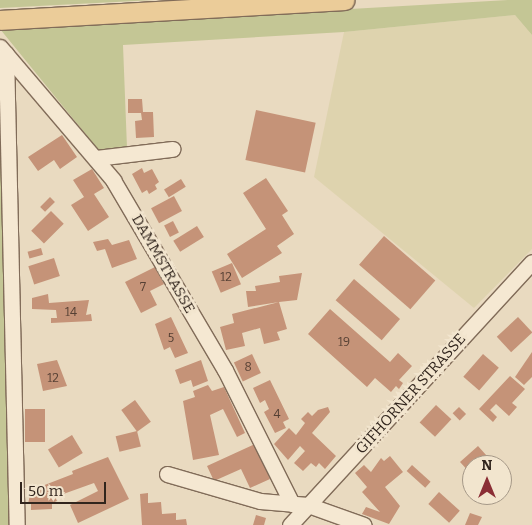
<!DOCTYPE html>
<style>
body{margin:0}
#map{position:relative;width:532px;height:525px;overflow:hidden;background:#e9dac0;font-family:Bitter,serif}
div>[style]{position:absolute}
.farmland>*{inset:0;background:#ded3ae}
.green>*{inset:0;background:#c4c695}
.building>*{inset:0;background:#c59378;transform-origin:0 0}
.roads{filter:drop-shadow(1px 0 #816c59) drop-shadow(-1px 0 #816c59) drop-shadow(0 1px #816c59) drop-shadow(0 -1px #816c59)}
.minor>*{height:15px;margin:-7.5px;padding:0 7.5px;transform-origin:7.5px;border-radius:7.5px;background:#f5e8d2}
.major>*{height:19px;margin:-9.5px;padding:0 9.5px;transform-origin:9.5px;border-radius:9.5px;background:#ebcc99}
span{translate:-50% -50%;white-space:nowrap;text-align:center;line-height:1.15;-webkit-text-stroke:5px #f2e5ce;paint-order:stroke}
.number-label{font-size:12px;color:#564034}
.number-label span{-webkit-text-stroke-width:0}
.street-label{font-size:15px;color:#31251d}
.north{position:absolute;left:462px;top:455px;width:50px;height:50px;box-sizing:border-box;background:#f2e5ce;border:1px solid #a59887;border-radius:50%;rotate:0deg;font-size:14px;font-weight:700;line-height:20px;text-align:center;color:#31251d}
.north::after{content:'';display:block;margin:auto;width:18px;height:22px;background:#8b2e35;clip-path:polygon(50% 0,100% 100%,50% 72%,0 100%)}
.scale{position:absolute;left:20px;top:482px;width:86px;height:22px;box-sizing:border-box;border:2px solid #31251d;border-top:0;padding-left:6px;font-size:15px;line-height:18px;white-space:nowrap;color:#31251d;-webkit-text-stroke:4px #f2e5ce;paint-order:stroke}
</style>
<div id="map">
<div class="farmland">
<i style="clip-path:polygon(515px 15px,532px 35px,532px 249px,474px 308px,314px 177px,344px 32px)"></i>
</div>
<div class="green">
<i style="clip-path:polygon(0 0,154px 0,0 8px)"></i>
<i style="clip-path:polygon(508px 0,532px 0,532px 35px,515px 15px,344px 32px,123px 45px,127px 148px,101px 153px,0 29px)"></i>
<i style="clip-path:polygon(0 77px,12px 525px,0 525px)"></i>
</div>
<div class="building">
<i style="clip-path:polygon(128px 99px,142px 99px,143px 112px,153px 112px,154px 137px,136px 138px,135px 121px,142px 120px,141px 113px,128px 113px)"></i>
<i style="left:256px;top:110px;width:61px;height:51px;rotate:12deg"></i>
<i style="clip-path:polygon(62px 135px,77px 157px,60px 169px,54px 160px,38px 171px,28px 157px)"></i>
<i style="clip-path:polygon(142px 168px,144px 173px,152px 169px,159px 182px,155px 185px,157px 189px,149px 194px,147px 190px,142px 193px,132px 174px)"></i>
<i style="clip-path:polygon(92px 169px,104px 188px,94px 194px,109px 217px,88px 231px,71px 205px,84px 197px,73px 180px)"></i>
<i style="clip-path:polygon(266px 178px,288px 211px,282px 215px,294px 234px,277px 246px,282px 253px,242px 278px,227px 254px,266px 229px,243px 193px)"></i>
<i style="left:181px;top:179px;width:9px;height:20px;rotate:58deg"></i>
<i style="left:174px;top:196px;width:17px;height:26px;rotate:62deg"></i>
<i style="left:50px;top:197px;width:7px;height:14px;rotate:45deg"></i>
<i style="left:51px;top:211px;width:18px;height:28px;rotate:45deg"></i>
<i style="left:173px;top:221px;width:13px;height:10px;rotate:63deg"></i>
<i style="left:197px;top:226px;width:13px;height:28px;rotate:58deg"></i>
<i style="left:384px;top:236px;width:68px;height:38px;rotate:41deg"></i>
<i style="clip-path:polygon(108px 239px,112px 245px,129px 240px,137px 259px,112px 268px,105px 249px,97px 251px,93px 242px)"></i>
<i style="left:41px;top:248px;width:7px;height:14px;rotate:74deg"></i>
<i style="left:54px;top:258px;width:19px;height:27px;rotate:72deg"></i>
<i style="left:232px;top:263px;width:23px;height:22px;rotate:67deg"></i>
<i style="clip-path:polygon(155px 267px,164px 284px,150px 291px,157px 305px,141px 313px,125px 282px)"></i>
<i style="clip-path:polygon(302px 273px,297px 300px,279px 302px,287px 329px,277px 332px,280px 340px,264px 344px,260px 328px,242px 333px,245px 346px,226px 350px,220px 327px,234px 323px,232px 314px,279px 302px,248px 307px,246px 291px,256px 291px,255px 286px,280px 282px,279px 276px)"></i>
<i style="left:354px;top:279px;width:61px;height:28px;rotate:41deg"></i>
<i style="clip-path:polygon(48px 294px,49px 303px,89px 300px,86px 315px,91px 314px,92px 321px,51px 323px,51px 318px,57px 318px,56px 310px,32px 309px,32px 298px)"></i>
<i style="clip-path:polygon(330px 309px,390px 362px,398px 353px,412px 366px,399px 380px,403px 383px,399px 389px,396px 386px,391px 392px,375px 378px,367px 387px,308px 334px)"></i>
<i style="clip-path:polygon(171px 317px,188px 353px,175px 358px,170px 347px,164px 350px,155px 324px)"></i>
<i style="left:518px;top:317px;width:21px;height:29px;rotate:47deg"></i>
<i style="clip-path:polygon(532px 352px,532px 377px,524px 385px,515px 377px)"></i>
<i style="left:252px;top:354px;width:21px;height:20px;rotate:65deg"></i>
<i style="left:483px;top:354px;width:21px;height:30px;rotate:41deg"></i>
<i style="clip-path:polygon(57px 360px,67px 386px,43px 391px,37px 364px)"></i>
<i style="clip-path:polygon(201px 360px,208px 381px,193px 387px,191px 380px,180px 384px,175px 370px)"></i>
<i style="clip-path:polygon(510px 376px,525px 389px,512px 403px,517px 407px,509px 416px,496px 404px,490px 410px,497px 417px,493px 422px,479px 409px)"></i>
<i style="clip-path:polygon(270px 380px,289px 419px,283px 422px,286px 428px,275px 433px,264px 412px,269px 409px,265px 400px,260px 403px,253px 388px)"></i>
<i style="clip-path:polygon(208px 385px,212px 391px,224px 387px,245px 433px,237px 437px,223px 409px,210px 415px,219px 455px,193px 460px,183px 401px,195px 397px,193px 391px)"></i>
<i style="left:135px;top:400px;width:27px;height:17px;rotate:54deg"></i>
<i style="left:436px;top:405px;width:21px;height:24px;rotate:43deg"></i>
<i style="clip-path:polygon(328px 407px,330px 412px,312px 433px,336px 456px,325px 469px,319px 463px,316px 467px,311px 463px,303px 471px,294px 463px,305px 451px,300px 446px,288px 460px,274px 444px,289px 428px,296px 435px,305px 423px,301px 419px,308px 412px,312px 416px,318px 410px)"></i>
<i style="left:459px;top:407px;width:10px;height:9px;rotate:45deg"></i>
<i style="left:25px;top:409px;width:20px;height:33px"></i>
<i style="left:137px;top:431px;width:16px;height:22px;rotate:76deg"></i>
<i style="left:72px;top:435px;width:21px;height:28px;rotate:59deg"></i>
<i style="clip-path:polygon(255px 444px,270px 479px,250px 488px,241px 469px,214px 481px,207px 466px)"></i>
<i style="clip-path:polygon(478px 446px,495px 465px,472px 465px,472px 475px,460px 462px)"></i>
<i style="clip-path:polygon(390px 456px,403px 472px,385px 487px,400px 506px,389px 524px,362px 514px,366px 507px,380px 512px,362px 492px,367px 487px,355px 473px,364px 465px,371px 472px,381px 458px,384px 461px)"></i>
<i style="clip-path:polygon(108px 457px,129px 499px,78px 523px,70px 505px,98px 491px,94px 483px,55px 497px,57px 501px,52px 503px,52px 509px,31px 510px,31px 503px,28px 504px,31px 490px,42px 490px,42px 486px,73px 474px,72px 471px)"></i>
<i style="left:412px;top:465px;width:25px;height:8px;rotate:42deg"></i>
<i style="left:439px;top:492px;width:28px;height:16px;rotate:42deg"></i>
<i style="clip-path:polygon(148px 493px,148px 503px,161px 502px,162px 514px,176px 513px,176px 520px,186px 519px,187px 525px,142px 525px,140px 494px)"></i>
<i style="clip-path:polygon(470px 513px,482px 517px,478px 525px,465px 525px)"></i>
<i style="clip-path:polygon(256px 515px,266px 518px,264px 525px,253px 525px)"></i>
</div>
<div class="roads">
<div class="minor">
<i style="left:0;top:47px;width:175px;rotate:49.6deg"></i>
<i style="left:113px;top:180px;width:221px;rotate:59.5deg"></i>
<i style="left:225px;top:370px;width:150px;rotate:63.4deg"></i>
<i style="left:6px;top:54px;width:471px;rotate:88.7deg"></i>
<i style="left:96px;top:158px;width:77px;rotate:-6.8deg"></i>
<i style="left:167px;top:474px;width:97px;rotate:16.2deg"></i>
<i style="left:260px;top:501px;width:48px;rotate:4.8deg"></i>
<i style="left:308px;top:505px;width:59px;rotate:19.7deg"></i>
<i style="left:290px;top:525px;width:357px;rotate:-47.4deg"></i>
</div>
<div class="major">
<i style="left:0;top:20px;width:345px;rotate:-3.3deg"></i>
</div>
</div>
<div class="number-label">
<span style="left:226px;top:278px">12</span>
<span style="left:143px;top:288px">7</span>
<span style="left:71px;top:313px">14</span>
<span style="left:171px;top:339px">5</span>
<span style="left:344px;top:343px">19</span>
<span style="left:248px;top:368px">8</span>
<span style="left:53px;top:379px">12</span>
<span style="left:277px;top:415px">4</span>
</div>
<div class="street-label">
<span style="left:163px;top:264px;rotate:60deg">DAMMSTRASSE</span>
<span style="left:411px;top:394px;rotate:-48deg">GIFHORNER STRASSE</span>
</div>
<div class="north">N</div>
<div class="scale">50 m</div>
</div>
